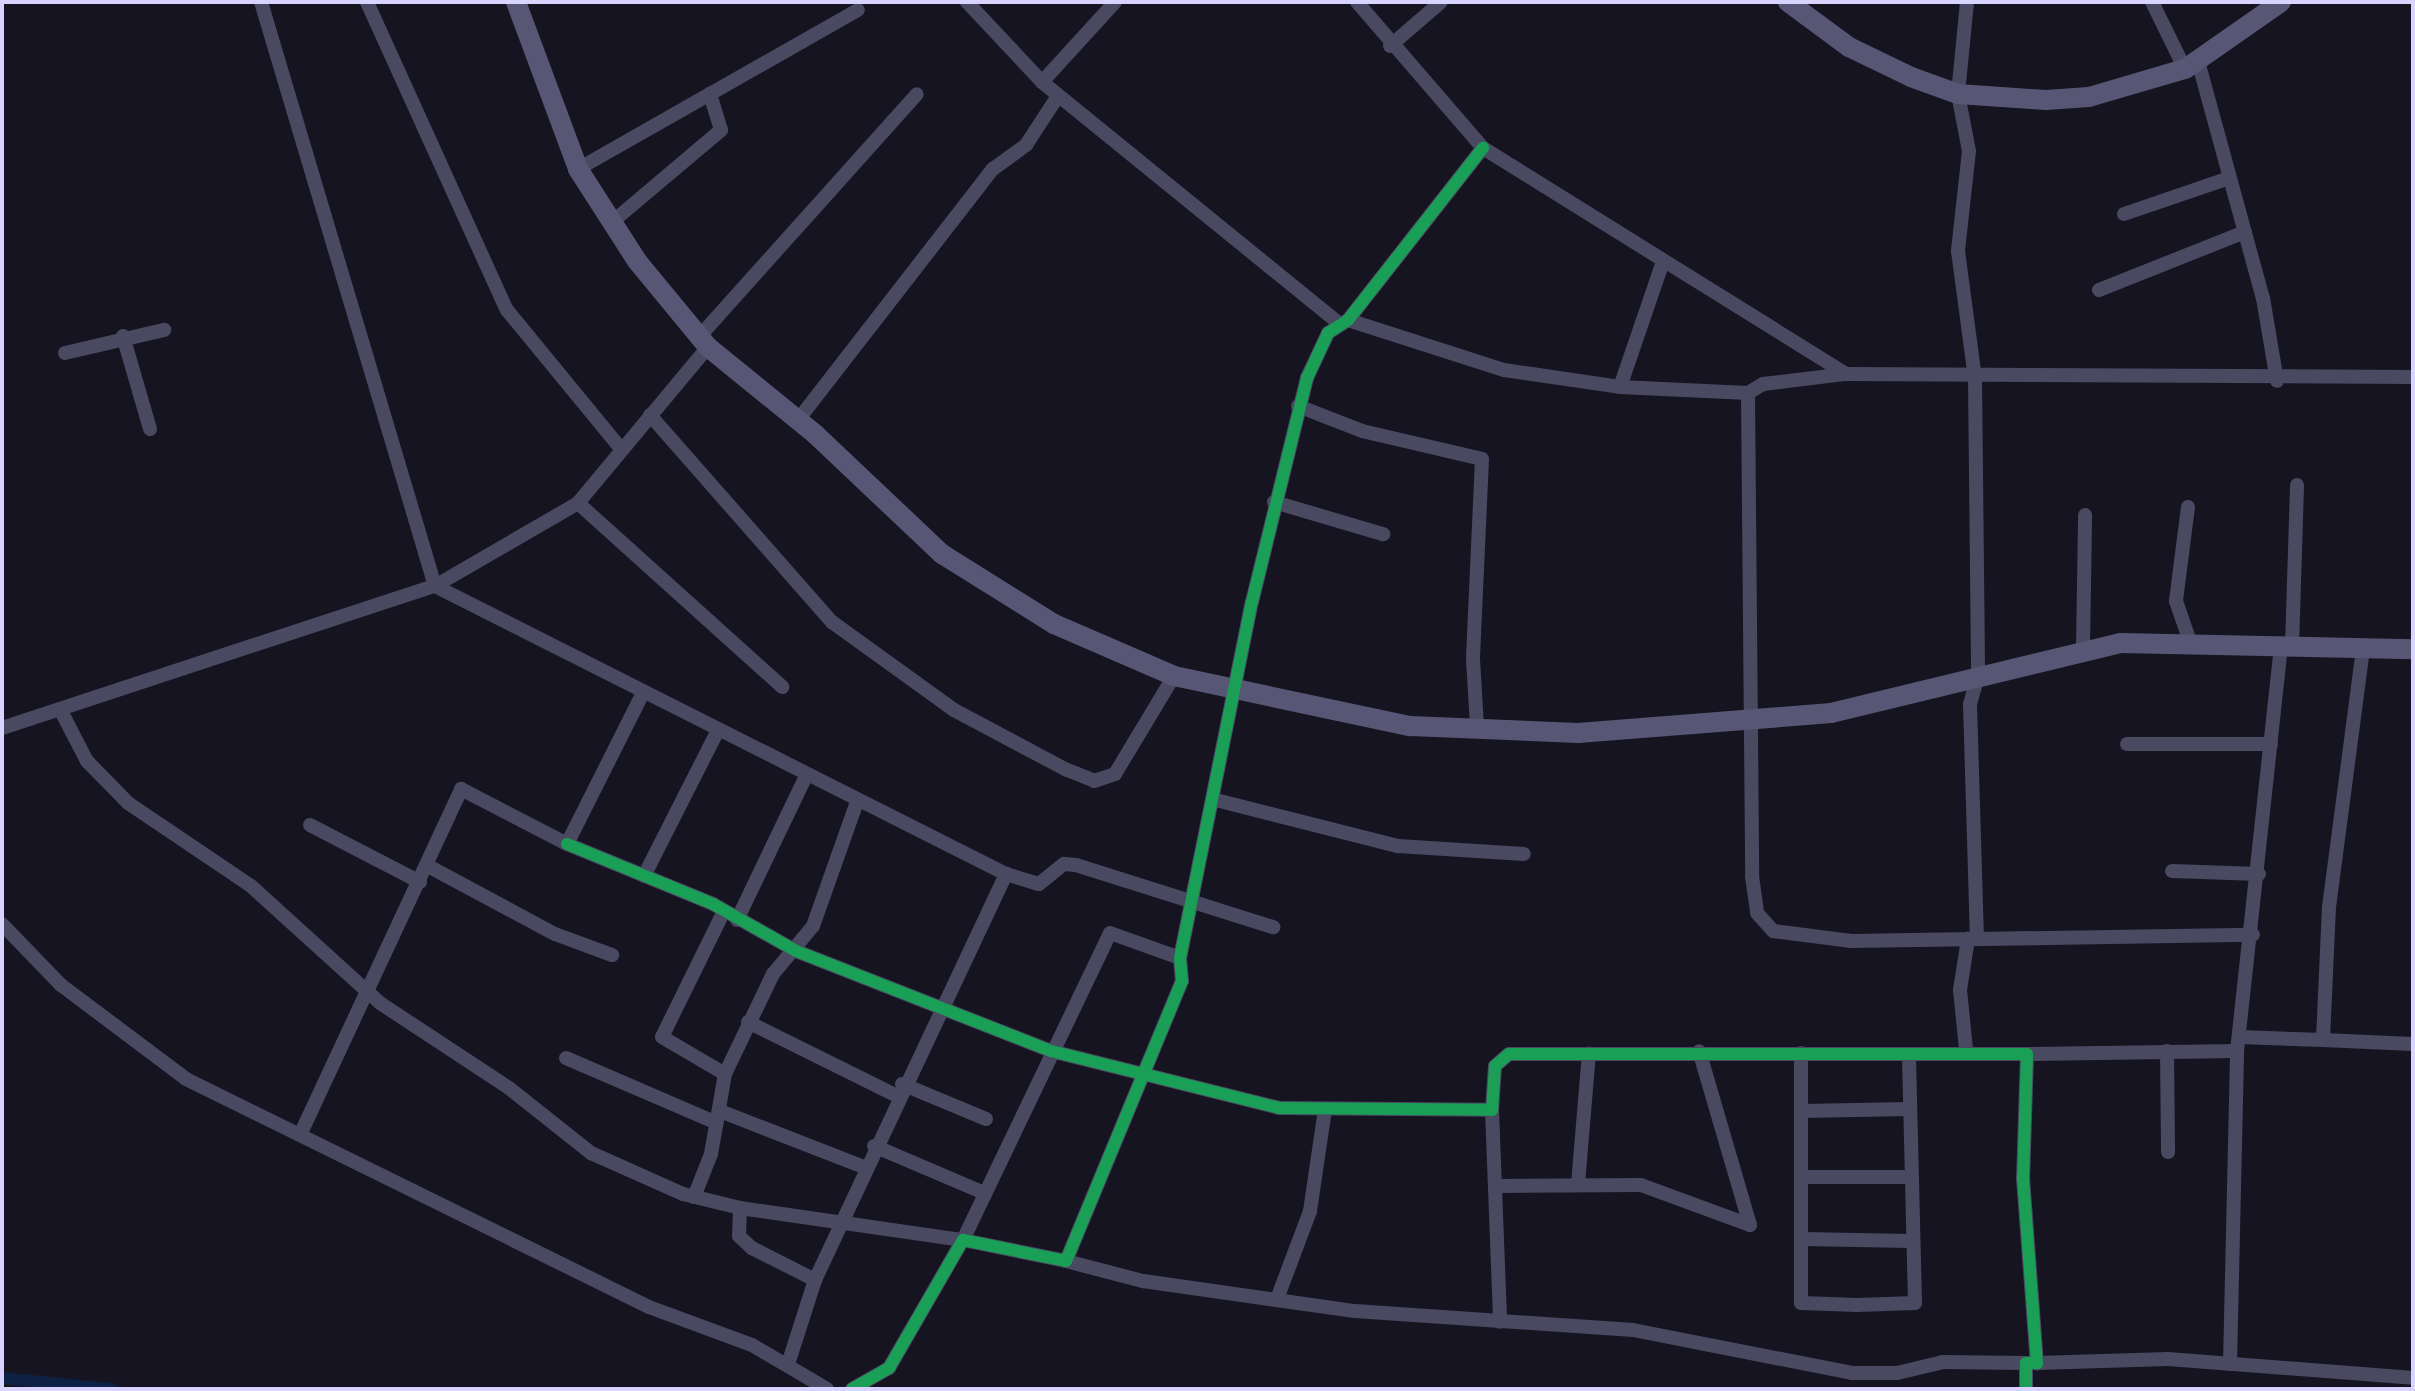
<!DOCTYPE html>
<style>
body{margin:0}
#map{position:relative;width:2415px;height:1391px;overflow:hidden;background:#161421;font-family:Lato,sans-serif}
div>[style]{position:absolute}
.canal>*{height:12px;margin:-6px;padding:0 6px;transform-origin:6px;border-radius:6px;background:#0d2144}
.street>*{height:14px;margin:-7px;padding:0 7px;transform-origin:7px;border-radius:7px;background:#4a4962}
.secondary>*{height:20px;margin:-10px;padding:0 10px;transform-origin:10px;border-radius:10px;background:#575674}
.cycleway>*{height:12px;margin:-6px;padding:0 6px;transform-origin:6px;border-radius:6px;background:#1a9f57}
span{translate:-50% -50%;white-space:nowrap;text-align:center;line-height:1.15;-webkit-text-stroke:6px #130f26;paint-order:stroke}
.frame{position:absolute;inset:0;border:4px solid #d9d4ff;pointer-events:none}
</style>
<div id="map">
<div class="canal">
<i style="left:2px;top:1378px;width:110px;rotate:5.8deg"></i>
</div>
<div class="street">
<i style="left:261px;top:2px;width:609px;rotate:73.41deg"></i>
<i style="left:435px;top:586px;width:165px;rotate:-30.1deg"></i>
<i style="left:578px;top:503px;width:203px;rotate:-50.2deg"></i>
<i style="left:367px;top:2px;width:338px;rotate:65.6deg"></i>
<i style="left:507px;top:310px;width:181px;rotate:50.6deg"></i>
<i style="left:967px;top:2px;width:110px;rotate:46.8deg"></i>
<i style="left:1042px;top:82px;width:382px;rotate:39.1deg"></i>
<i style="left:1357px;top:2px;width:193px;rotate:49.2deg"></i>
<i style="left:1483px;top:148px;width:428px;rotate:31.9deg"></i>
<i style="left:1846px;top:374px;width:567px;rotate:0.3deg"></i>
<i style="left:1967px;top:2px;width:92px;rotate:95.6deg"></i>
<i style="left:1958px;top:94px;width:58px;rotate:79.1deg"></i>
<i style="left:1969px;top:151px;width:101px;rotate:96.3deg"></i>
<i style="left:1958px;top:251px;width:128px;rotate:82.4deg"></i>
<i style="left:1975px;top:378px;width:298px;rotate:89.4deg"></i>
<i style="left:1978px;top:676px;width:29px;rotate:106deg"></i>
<i style="left:1970px;top:704px;width:234px;rotate:88.3deg"></i>
<i style="left:2152px;top:2px;width:75px;rotate:63.8deg"></i>
<i style="left:1390px;top:46px;width:67px;rotate:-40.8deg"></i>
<i style="left:2198px;top:61px;width:246px;rotate:74.7deg"></i>
<i style="left:2263px;top:298px;width:84px;rotate:80.4deg"></i>
<i style="left:1042px;top:82px;width:108px;rotate:-47.6deg"></i>
<i style="left:578px;top:169px;width:152px;rotate:-29.6deg"></i>
<i style="left:2124px;top:214px;width:111px;rotate:-18.9deg"></i>
<i style="left:611px;top:223px;width:144px;rotate:-40.2deg"></i>
<i style="left:721px;top:130px;width:38px;rotate:-107deg"></i>
<i style="left:710px;top:94px;width:170px;rotate:-29.6deg"></i>
<i style="left:2099px;top:290px;width:157px;rotate:-21.7deg"></i>
<i style="left:1348px;top:320px;width:164px;rotate:17.8deg"></i>
<i style="left:1504px;top:370px;width:117px;rotate:8.3deg"></i>
<i style="left:1620px;top:387px;width:128px;rotate:2.7deg"></i>
<i style="left:1748px;top:393px;width:483px;rotate:89.5deg"></i>
<i style="left:1752px;top:876px;width:37px;rotate:82deg"></i>
<i style="left:1757px;top:913px;width:24px;rotate:48deg"></i>
<i style="left:1773px;top:931px;width:79px;rotate:7.3deg"></i>
<i style="left:1851px;top:941px;width:402px;rotate:-0.9deg"></i>
<i style="left:123px;top:336px;width:97px;rotate:73.8deg"></i>
<i style="left:699px;top:337px;width:326px;rotate:-48.1deg"></i>
<i style="left:65px;top:353px;width:102px;rotate:-13.1deg"></i>
<i style="left:1620px;top:387px;width:130px;rotate:-71.1deg"></i>
<i style="left:1748px;top:393px;width:17px;rotate:-31deg"></i>
<i style="left:1763px;top:384px;width:84px;rotate:-6.9deg"></i>
<i style="left:1298px;top:406px;width:69px;rotate:21.3deg"></i>
<i style="left:1362px;top:431px;width:123px;rotate:13.1deg"></i>
<i style="left:1482px;top:459px;width:200px;rotate:92.6deg"></i>
<i style="left:1473px;top:659px;width:68px;rotate:86.6deg"></i>
<i style="left:650px;top:415px;width:276px;rotate:48.7deg"></i>
<i style="left:832px;top:622px;width:150px;rotate:35.8deg"></i>
<i style="left:954px;top:710px;width:126px;rotate:28deg"></i>
<i style="left:1065px;top:769px;width:31px;rotate:22deg"></i>
<i style="left:1094px;top:781px;width:22px;rotate:-18deg"></i>
<i style="left:1115px;top:774px;width:114px;rotate:-59deg"></i>
<i style="left:798px;top:420px;width:318px;rotate:-52.2deg"></i>
<i style="left:993px;top:169px;width:41px;rotate:-36deg"></i>
<i style="left:1026px;top:145px;width:59px;rotate:-56.9deg"></i>
<i style="left:1274px;top:502px;width:114px;rotate:16.4deg"></i>
<i style="left:578px;top:503px;width:275px;rotate:42deg"></i>
<i style="left:2188px;top:507px;width:95px;rotate:97.3deg"></i>
<i style="left:2176px;top:601px;width:40px;rotate:71.1deg"></i>
<i style="left:2292px;top:646px;width:161px;rotate:-88.2deg"></i>
<i style="left:2083px;top:648px;width:133px;rotate:-89.1deg"></i>
<i style="left:2363px;top:649px;width:260px;rotate:97.5deg"></i>
<i style="left:2329px;top:907px;width:133px;rotate:92.6deg"></i>
<i style="left:2323px;top:1040px;width:90px;rotate:2.5deg"></i>
<i style="left:60px;top:709px;width:59px;rotate:62.6deg"></i>
<i style="left:87px;top:761px;width:59px;rotate:45.7deg"></i>
<i style="left:128px;top:803px;width:148px;rotate:34deg"></i>
<i style="left:251px;top:886px;width:174px;rotate:42.2deg"></i>
<i style="left:380px;top:1003px;width:154px;rotate:33.4deg"></i>
<i style="left:509px;top:1088px;width:105px;rotate:38.4deg"></i>
<i style="left:591px;top:1153px;width:101px;rotate:24deg"></i>
<i style="left:683px;top:1194px;width:59px;rotate:13.8deg"></i>
<i style="left:740px;top:1208px;width:225px;rotate:8.2deg"></i>
<i style="left:963px;top:1240px;width:340px;rotate:-64.4deg"></i>
<i style="left:1110px;top:933px;width:74px;rotate:19.7deg"></i>
<i style="left:2px;top:728px;width:456px;rotate:-18.2deg"></i>
<i style="left:435px;top:586px;width:640px;rotate:26.77deg"></i>
<i style="left:1006px;top:874px;width:34px;rotate:17deg"></i>
<i style="left:1039px;top:884px;width:32px;rotate:-39deg"></i>
<i style="left:1064px;top:864px;width:12px;rotate:5deg"></i>
<i style="left:1076px;top:865px;width:207px;rotate:17.5deg"></i>
<i style="left:2127px;top:744px;width:144px"></i>
<i style="left:1216px;top:800px;width:188px;rotate:14.2deg"></i>
<i style="left:1398px;top:846px;width:126px;rotate:3.6deg"></i>
<i style="left:310px;top:825px;width:124px;rotate:27.4deg"></i>
<i style="left:567px;top:844px;width:158px;rotate:22.3deg"></i>
<i style="left:713px;top:904px;width:95px;rotate:29.5deg"></i>
<i style="left:796px;top:951px;width:274px;rotate:21.4deg"></i>
<i style="left:1051px;top:1051px;width:235px;rotate:14deg"></i>
<i style="left:1279px;top:1108px;width:213px;rotate:0.5deg"></i>
<i style="left:1492px;top:1110px;width:44px;rotate:-86.1deg"></i>
<i style="left:1495px;top:1066px;width:18px;rotate:-41deg"></i>
<i style="left:1509px;top:1054px;width:518px"></i>
<i style="left:2027px;top:1054px;width:124px;rotate:91.8deg"></i>
<i style="left:2023px;top:1178px;width:186px;rotate:85.7deg"></i>
<i style="left:2037px;top:1363px;width:11px;rotate:180deg"></i>
<i style="left:2026px;top:1363px;width:26px;rotate:90deg"></i>
<i style="left:428px;top:866px;width:144px;rotate:28.2deg"></i>
<i style="left:555px;top:934px;width:61px;rotate:20.2deg"></i>
<i style="left:2172px;top:871px;width:87px;rotate:2deg"></i>
<i style="left:644px;top:876px;width:164px;rotate:-63.1deg"></i>
<i style="left:724px;top:911px;width:140px;rotate:116.2deg"></i>
<i style="left:662px;top:1037px;width:73px;rotate:30.4deg"></i>
<i style="left:737px;top:920px;width:160px;rotate:-64.4deg"></i>
<i style="left:2px;top:924px;width:85px;rotate:46deg"></i>
<i style="left:61px;top:985px;width:156px;rotate:36.9deg"></i>
<i style="left:186px;top:1079px;width:516px;rotate:26.22deg"></i>
<i style="left:649px;top:1307px;width:110px;rotate:20.3deg"></i>
<i style="left:752px;top:1345px;width:87px;rotate:30.4deg"></i>
<i style="left:748px;top:1022px;width:166px;rotate:26.4deg"></i>
<i style="left:2240px;top:1037px;width:83px;rotate:2.1deg"></i>
<i style="left:1966px;top:1049px;width:59px;rotate:-95.8deg"></i>
<i style="left:1960px;top:990px;width:52px;rotate:-81.1deg"></i>
<i style="left:2167px;top:1051px;width:101px;rotate:89.4deg"></i>
<i style="left:1801px;top:1053px;width:250px;rotate:90deg"></i>
<i style="left:1801px;top:1303px;width:56px;rotate:2deg"></i>
<i style="left:1857px;top:1305px;width:58px;rotate:-2deg"></i>
<i style="left:1915px;top:1303px;width:249px;rotate:-91.4deg"></i>
<i style="left:2027px;top:1054px;width:210px;rotate:-0.8deg"></i>
<i style="left:566px;top:1058px;width:164px;rotate:23.3deg"></i>
<i style="left:902px;top:1084px;width:91px;rotate:22.6deg"></i>
<i style="left:1492px;top:1110px;width:212px;rotate:87.8deg"></i>
<i style="left:720px;top:1111px;width:155px;rotate:21.3deg"></i>
<i style="left:1802px;top:1111px;width:107px;rotate:-1.1deg"></i>
<i style="left:300px;top:1135px;width:382px;rotate:-65deg"></i>
<i style="left:461px;top:789px;width:119px;rotate:27.4deg"></i>
<i style="left:567px;top:844px;width:169px;rotate:-63.3deg"></i>
<i style="left:874px;top:1146px;width:117px;rotate:23.1deg"></i>
<i style="left:1802px;top:1177px;width:107px"></i>
<i style="left:1578px;top:1184px;width:131px;rotate:-85.2deg"></i>
<i style="left:1496px;top:1186px;width:145px;rotate:-0.4deg"></i>
<i style="left:1641px;top:1185px;width:116px;rotate:20.2deg"></i>
<i style="left:1750px;top:1225px;width:181px;rotate:-106.3deg"></i>
<i style="left:694px;top:1197px;width:46px;rotate:-68.4deg"></i>
<i style="left:711px;top:1154px;width:81px;rotate:-80.1deg"></i>
<i style="left:725px;top:1074px;width:111px;rotate:-64.4deg"></i>
<i style="left:773px;top:974px;width:62px;rotate:-50.2deg"></i>
<i style="left:813px;top:926px;width:132px;rotate:-70.5deg"></i>
<i style="left:740px;top:1208px;width:28px;rotate:92deg"></i>
<i style="left:739px;top:1236px;width:18px;rotate:43deg"></i>
<i style="left:752px;top:1248px;width:71px;rotate:26.9deg"></i>
<i style="left:815px;top:1280px;width:88px;rotate:107.8deg"></i>
<i style="left:1802px;top:1239px;width:110px;rotate:1deg"></i>
<i style="left:1066px;top:1261px;width:80px;rotate:14.6deg"></i>
<i style="left:1143px;top:1281px;width:214px;rotate:8.1deg"></i>
<i style="left:1355px;top:1311px;width:279px;rotate:3.9deg"></i>
<i style="left:1633px;top:1330px;width:223px;rotate:11.1deg"></i>
<i style="left:1852px;top:1373px;width:45px"></i>
<i style="left:1897px;top:1373px;width:47px;rotate:-13.4deg"></i>
<i style="left:1943px;top:1362px;width:83px;rotate:0.7deg"></i>
<i style="left:815px;top:1280px;width:449px;rotate:-64.8deg"></i>
<i style="left:1277px;top:1299px;width:94px;rotate:-69.4deg"></i>
<i style="left:1310px;top:1211px;width:103px;rotate:-81.6deg"></i>
<i style="left:2037px;top:1363px;width:131px;rotate:-1.7deg"></i>
<i style="left:2168px;top:1359px;width:246px;rotate:4.4deg"></i>
<i style="left:2230px;top:1364px;width:313px;rotate:-88.7deg"></i>
<i style="left:2237px;top:1051px;width:408px;rotate:-83.8deg"></i>
<i style="left:852px;top:1389px;width:43px;rotate:-29.6deg"></i>
<i style="left:889px;top:1368px;width:148px;rotate:-60deg"></i>
<i style="left:963px;top:1240px;width:105px;rotate:11.5deg"></i>
<i style="left:1066px;top:1261px;width:303px;rotate:-67.5deg"></i>
<i style="left:1182px;top:981px;width:23px;rotate:-95deg"></i>
<i style="left:1180px;top:958px;width:363px;rotate:-78.6deg"></i>
<i style="left:1252px;top:602px;width:231px;rotate:-76.2deg"></i>
<i style="left:1307px;top:378px;width:50px;rotate:-65deg"></i>
<i style="left:1328px;top:333px;width:24px;rotate:-33deg"></i>
<i style="left:1348px;top:320px;width:219px;rotate:-51.9deg"></i>
</div>
<div class="secondary">
<i style="left:516px;top:2px;width:178px;rotate:69.6deg"></i>
<i style="left:578px;top:169px;width:109px;rotate:57.3deg"></i>
<i style="left:637px;top:261px;width:112px;rotate:50.5deg"></i>
<i style="left:708px;top:347px;width:138px;rotate:39.1deg"></i>
<i style="left:815px;top:434px;width:175px;rotate:43.4deg"></i>
<i style="left:942px;top:554px;width:132px;rotate:32deg"></i>
<i style="left:1054px;top:624px;width:131px;rotate:23.4deg"></i>
<i style="left:1174px;top:676px;width:241px;rotate:12deg"></i>
<i style="left:1410px;top:726px;width:168px;rotate:2.4deg"></i>
<i style="left:1578px;top:733px;width:254px;rotate:-4.5deg"></i>
<i style="left:1831px;top:713px;width:297px;rotate:-13.6deg"></i>
<i style="left:2120px;top:643px;width:293px;rotate:1.2deg"></i>
<i style="left:1788px;top:2px;width:76px;rotate:36.4deg"></i>
<i style="left:1849px;top:47px;width:69px;rotate:25.8deg"></i>
<i style="left:1911px;top:77px;width:50px;rotate:19.9deg"></i>
<i style="left:1958px;top:94px;width:88px;rotate:3.9deg"></i>
<i style="left:2046px;top:100px;width:43px;rotate:-4deg"></i>
<i style="left:2089px;top:97px;width:100px;rotate:-16.3deg"></i>
<i style="left:2185px;top:69px;width:117px;rotate:-34.9deg"></i>
</div>
<div class="cycleway">
<i style="left:567px;top:844px;width:158px;rotate:22.3deg"></i>
<i style="left:713px;top:904px;width:95px;rotate:29.5deg"></i>
<i style="left:796px;top:951px;width:274px;rotate:21.4deg"></i>
<i style="left:1051px;top:1051px;width:235px;rotate:14deg"></i>
<i style="left:1279px;top:1108px;width:213px;rotate:0.5deg"></i>
<i style="left:1492px;top:1110px;width:44px;rotate:-86.1deg"></i>
<i style="left:1495px;top:1066px;width:18px;rotate:-41deg"></i>
<i style="left:1509px;top:1054px;width:518px"></i>
<i style="left:2027px;top:1054px;width:124px;rotate:91.8deg"></i>
<i style="left:2023px;top:1178px;width:186px;rotate:85.7deg"></i>
<i style="left:2037px;top:1363px;width:11px;rotate:180deg"></i>
<i style="left:2026px;top:1363px;width:26px;rotate:90deg"></i>
<i style="left:852px;top:1389px;width:43px;rotate:-29.6deg"></i>
<i style="left:889px;top:1368px;width:148px;rotate:-60deg"></i>
<i style="left:963px;top:1240px;width:105px;rotate:11.5deg"></i>
<i style="left:1066px;top:1261px;width:303px;rotate:-67.5deg"></i>
<i style="left:1182px;top:981px;width:23px;rotate:-95deg"></i>
<i style="left:1180px;top:958px;width:363px;rotate:-78.6deg"></i>
<i style="left:1252px;top:602px;width:231px;rotate:-76.2deg"></i>
<i style="left:1307px;top:378px;width:50px;rotate:-65deg"></i>
<i style="left:1328px;top:333px;width:24px;rotate:-33deg"></i>
<i style="left:1348px;top:320px;width:219px;rotate:-51.9deg"></i>
</div>
<div class="frame"></div>
</div>
